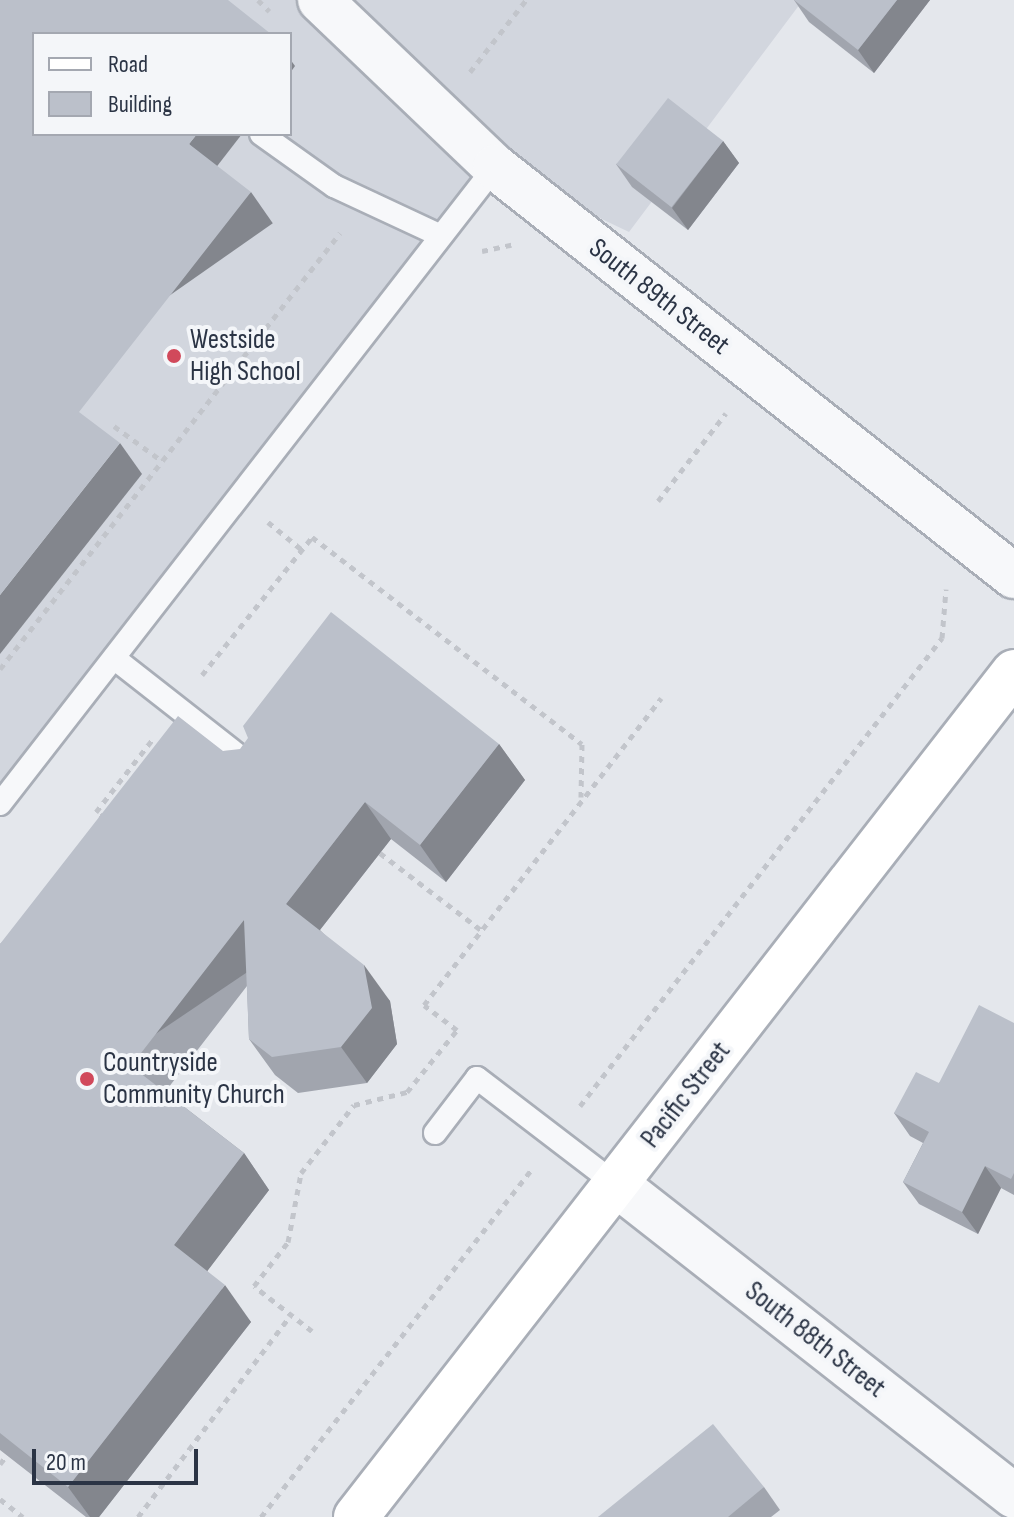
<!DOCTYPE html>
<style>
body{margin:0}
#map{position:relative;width:1014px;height:1517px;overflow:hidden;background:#e4e7ec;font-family:"Sofia Sans Condensed",sans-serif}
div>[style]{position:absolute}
.built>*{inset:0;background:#d2d6de}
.path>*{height:5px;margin-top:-2.5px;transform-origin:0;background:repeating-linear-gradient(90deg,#c2c5cb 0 6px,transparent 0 12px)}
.roads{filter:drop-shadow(2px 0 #a9aeb7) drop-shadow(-2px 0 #a9aeb7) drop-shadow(0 2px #a9aeb7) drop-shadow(0 -2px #a9aeb7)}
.lane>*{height:22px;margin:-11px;padding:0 11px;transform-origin:11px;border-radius:11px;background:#f7f8fa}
.street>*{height:44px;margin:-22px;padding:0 22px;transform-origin:22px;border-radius:22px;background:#f7f8fa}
.primary>*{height:44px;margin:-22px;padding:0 22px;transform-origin:22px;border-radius:22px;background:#fff}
.wall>*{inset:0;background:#a1a5ae}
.shaded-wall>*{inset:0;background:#83868d;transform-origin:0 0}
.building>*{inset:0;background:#bbc0ca;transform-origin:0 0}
.dots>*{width:22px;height:22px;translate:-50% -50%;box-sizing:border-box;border:4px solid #f4f6f9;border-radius:50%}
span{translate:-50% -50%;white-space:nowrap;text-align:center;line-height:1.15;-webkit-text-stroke:8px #f4f6f9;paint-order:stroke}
.street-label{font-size:28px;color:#2b3445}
.poi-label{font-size:28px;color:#2b3445}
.left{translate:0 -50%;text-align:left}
.legend{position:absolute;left:32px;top:32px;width:260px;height:104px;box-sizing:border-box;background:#f4f6f9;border:2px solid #a4a8b1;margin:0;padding:10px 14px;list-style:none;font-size:24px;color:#2b3445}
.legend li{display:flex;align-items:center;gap:16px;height:40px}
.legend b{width:40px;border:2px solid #a4a8b1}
.scale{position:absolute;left:32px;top:1449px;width:166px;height:36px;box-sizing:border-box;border:4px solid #2b3445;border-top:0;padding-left:10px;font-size:24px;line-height:28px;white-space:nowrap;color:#2b3445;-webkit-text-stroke:6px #f4f6f9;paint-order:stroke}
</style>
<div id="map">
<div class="built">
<i style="clip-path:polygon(evenodd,0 0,803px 0,629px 232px,495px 168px,0 804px,0 0,34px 34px,290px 34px,290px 134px,34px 134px,34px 34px)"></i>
</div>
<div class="path">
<i style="left:258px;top:0;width:16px;rotate:45deg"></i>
<i style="left:470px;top:72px;width:91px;rotate:-52.1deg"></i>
<i style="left:482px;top:251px;width:30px;rotate:-12deg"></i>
<i style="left:114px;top:426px;width:59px;rotate:36.1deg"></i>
<i style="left:658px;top:501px;width:111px;rotate:-52.3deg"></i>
<i style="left:268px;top:522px;width:43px;rotate:39.3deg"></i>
<i style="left:0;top:669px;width:553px;rotate:-52.05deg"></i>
<i style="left:202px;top:675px;width:176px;rotate:-51.4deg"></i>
<i style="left:312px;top:537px;width:340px;rotate:37.5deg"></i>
<i style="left:582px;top:744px;width:53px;rotate:91.1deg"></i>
<i style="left:105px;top:818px;width:11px;rotate:-146deg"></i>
<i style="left:96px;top:812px;width:91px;rotate:-52.1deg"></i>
<i style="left:380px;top:853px;width:127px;rotate:37.3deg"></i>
<i style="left:580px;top:1106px;width:592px;rotate:-52.28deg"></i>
<i style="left:942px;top:638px;width:49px;rotate:-85.3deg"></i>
<i style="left:312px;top:1331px;width:73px;rotate:-142.2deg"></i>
<i style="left:254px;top:1286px;width:56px;rotate:-52.3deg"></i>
<i style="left:288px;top:1242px;width:70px;rotate:-79.3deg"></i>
<i style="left:301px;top:1173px;width:86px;rotate:-52.1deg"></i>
<i style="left:354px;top:1105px;width:55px;rotate:-13.8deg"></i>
<i style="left:407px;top:1092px;width:80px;rotate:-51.1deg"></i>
<i style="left:457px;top:1030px;width:41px;rotate:-142.9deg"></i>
<i style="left:424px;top:1005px;width:388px;rotate:-52.3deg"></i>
<i style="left:0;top:1464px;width:11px;rotate:-52deg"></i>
<i style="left:0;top:1499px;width:29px;rotate:38deg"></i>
<i style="left:138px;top:1517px;width:253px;rotate:-52.9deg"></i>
<i style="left:261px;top:1517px;width:442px;rotate:-52.1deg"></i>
</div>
<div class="roads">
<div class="lane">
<i style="left:261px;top:134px;width:90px;rotate:35.5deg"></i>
<i style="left:334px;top:186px;width:118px;rotate:25deg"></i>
<i style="left:114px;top:658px;width:177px;rotate:38.1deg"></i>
<i style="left:0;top:804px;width:807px;rotate:-52.15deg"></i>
<i style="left:435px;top:1133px;width:69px;rotate:-52.6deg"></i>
<i style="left:477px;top:1078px;width:176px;rotate:37.4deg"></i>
</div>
<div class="street">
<i style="left:320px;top:0;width:242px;rotate:43.7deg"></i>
<i style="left:495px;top:167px;width:661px;rotate:38.24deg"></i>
<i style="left:617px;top:1185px;width:504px;rotate:38.07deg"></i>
</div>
<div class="primary">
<i style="left:356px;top:1517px;width:1071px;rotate:-52.09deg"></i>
</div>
</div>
<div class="wall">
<i style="clip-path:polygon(794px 0,930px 0,874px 73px,809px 22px)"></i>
<i style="clip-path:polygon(723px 141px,739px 163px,688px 230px,632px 187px,616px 164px)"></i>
<i style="clip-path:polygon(499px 744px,525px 780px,446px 882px,391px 839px,320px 930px,390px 1001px,397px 1044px,367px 1083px,298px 1093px,275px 1075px,249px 1039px,247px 986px,165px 1092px,244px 1153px,269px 1190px,207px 1271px,251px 1322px,99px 1517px,86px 1517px,0 1450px,0 944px,223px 751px)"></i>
<i style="clip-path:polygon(1014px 1023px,1014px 1195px,1001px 1188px,978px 1234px,919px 1204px,903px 1182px,923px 1143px,910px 1136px,894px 1113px,939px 1083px)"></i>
<i style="clip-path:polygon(764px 1487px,780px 1510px,771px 1517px,598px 1517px)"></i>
</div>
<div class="shaded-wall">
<i style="clip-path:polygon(897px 0,930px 0,874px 73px,858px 50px)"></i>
<i style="clip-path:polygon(290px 59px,295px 66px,290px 73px)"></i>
<i style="clip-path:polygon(197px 134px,242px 134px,211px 174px,189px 144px)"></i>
<i style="clip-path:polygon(723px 141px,739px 163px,688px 230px,672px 208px)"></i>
<i style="left:251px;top:192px;width:38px;height:279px;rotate:55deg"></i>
<i style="clip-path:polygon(120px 443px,142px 474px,0 654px,0 595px)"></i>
<i style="clip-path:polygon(499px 744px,525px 780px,446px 882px,420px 845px)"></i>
<i style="clip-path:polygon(365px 802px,391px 839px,312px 940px,286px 904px)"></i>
<i style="left:244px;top:920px;width:45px;height:185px;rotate:56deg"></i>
<i style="clip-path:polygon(364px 965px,390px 1001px,397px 1044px,367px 1083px,341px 1047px)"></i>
<i style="clip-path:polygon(244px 1153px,269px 1190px,199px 1282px,174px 1245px)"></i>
<i style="clip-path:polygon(985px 1166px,1001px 1188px,978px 1234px,962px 1212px)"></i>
<i style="clip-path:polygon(225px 1285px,251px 1322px,99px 1517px,90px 1517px,68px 1487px)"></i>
</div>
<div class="building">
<i style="clip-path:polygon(0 0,228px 0,271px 34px,34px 34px,34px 134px,197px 134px,189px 144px,251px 192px,79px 412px,120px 443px,0 595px)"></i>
<i style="clip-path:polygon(794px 0,897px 0,858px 50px)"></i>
<i style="left:668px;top:98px;width:70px;height:84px;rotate:38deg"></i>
<i style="clip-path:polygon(331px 612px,499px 744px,420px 845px,365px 802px,286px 904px,364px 965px,372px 1008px,341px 1047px,272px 1057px,249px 1039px,244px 920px,131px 1066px,244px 1153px,174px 1245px,225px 1285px,68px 1487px,0 1433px,0 944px,178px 716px,223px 751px,240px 749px,248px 738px,243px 726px)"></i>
<i style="clip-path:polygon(979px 1005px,1014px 1023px,1014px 1173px,1011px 1179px,985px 1166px,962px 1212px,903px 1182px,929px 1132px,894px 1113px,916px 1072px,939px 1083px)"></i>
<i style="clip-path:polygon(713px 1424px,764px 1487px,728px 1517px,598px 1517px)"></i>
</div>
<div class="dots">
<i style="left:174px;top:356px;background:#d1495b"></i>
<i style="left:87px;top:1079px;background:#d1495b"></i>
</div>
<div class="street-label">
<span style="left:659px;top:297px;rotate:38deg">South 89th Street</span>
<span style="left:686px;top:1095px;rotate:-52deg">Pacific Street</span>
<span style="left:815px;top:1340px;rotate:38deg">South 88th Street</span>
</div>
<div class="poi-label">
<span class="left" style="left:190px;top:356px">Westside<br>High School</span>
<span class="left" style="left:103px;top:1079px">Countryside<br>Community Church</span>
</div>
<ul class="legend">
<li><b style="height:10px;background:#fff"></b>Road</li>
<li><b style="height:22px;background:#bbc0ca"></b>Building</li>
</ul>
<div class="scale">20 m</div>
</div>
